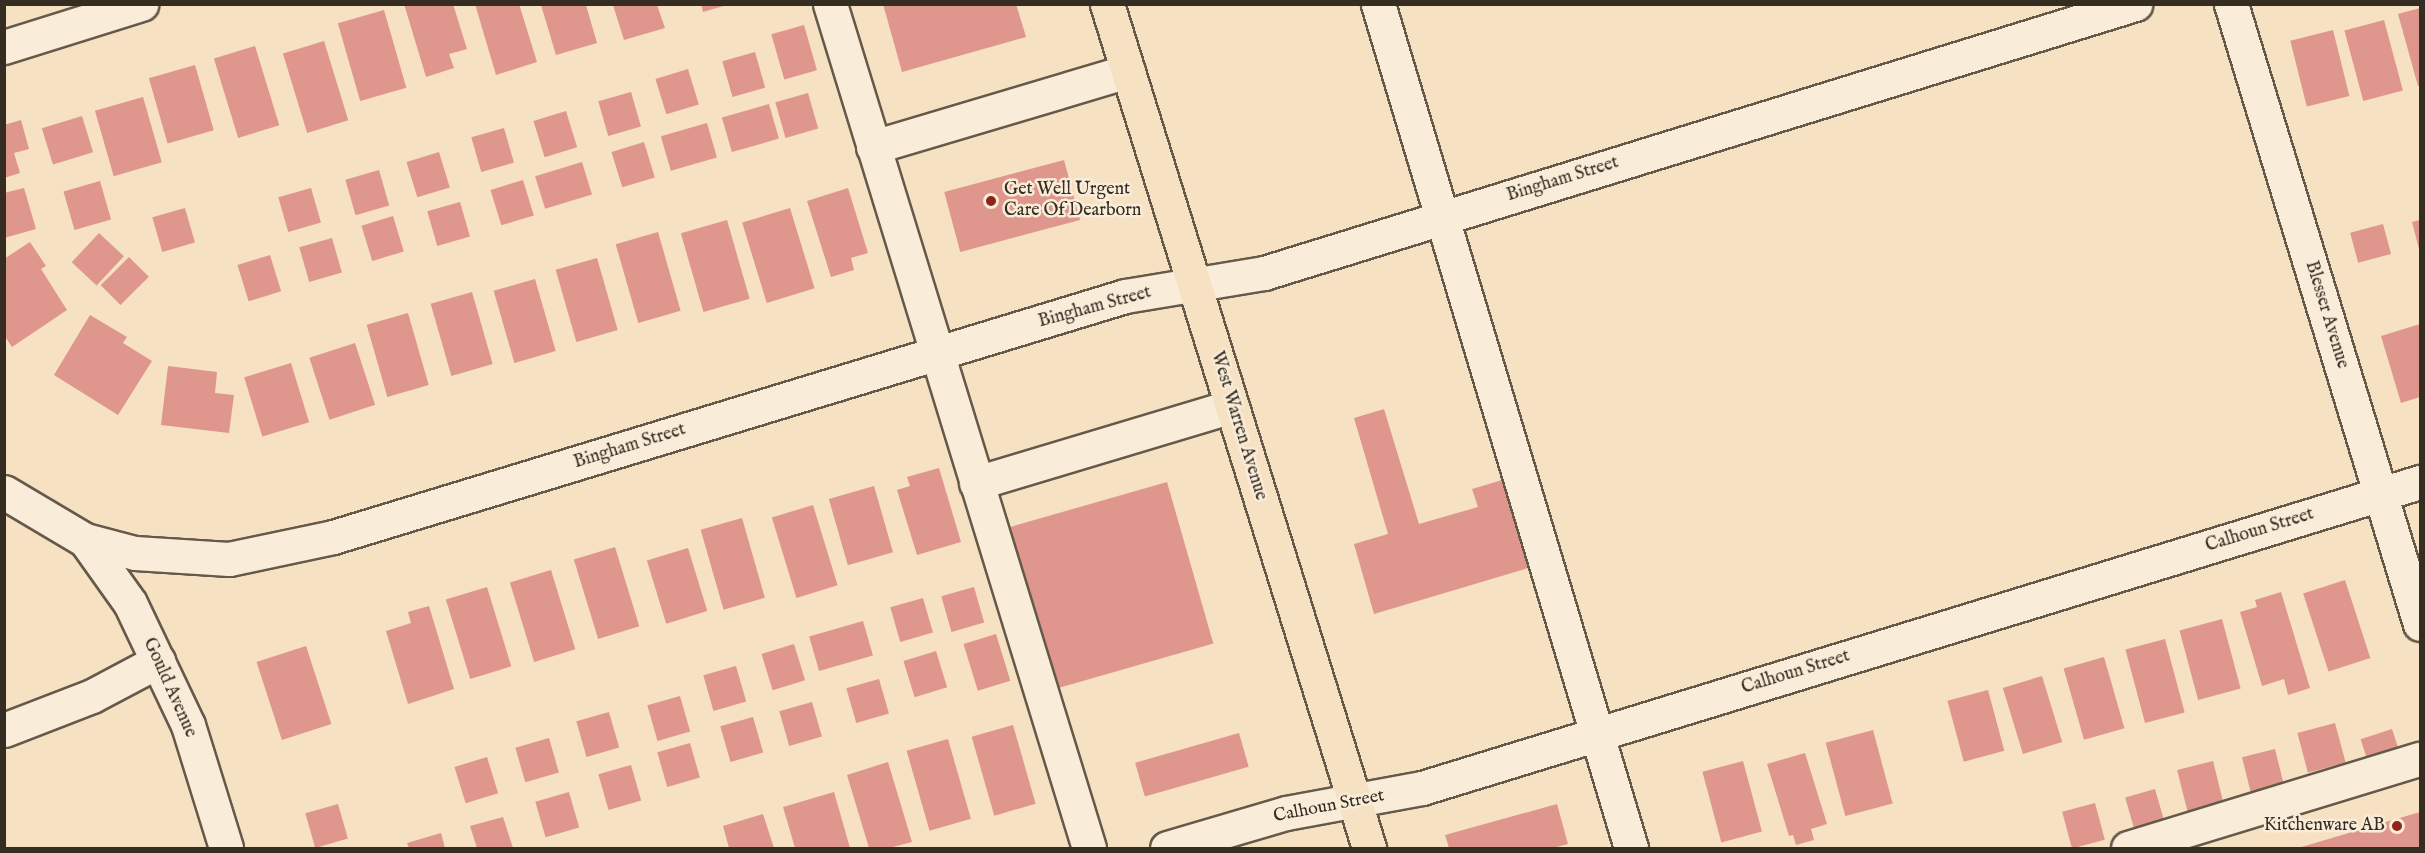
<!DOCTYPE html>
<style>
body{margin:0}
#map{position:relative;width:2425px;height:853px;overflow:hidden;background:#f6e1c3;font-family:"IM FELL English",serif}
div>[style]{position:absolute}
.building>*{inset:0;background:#df968c;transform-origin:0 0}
.roads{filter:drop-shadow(2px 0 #65594a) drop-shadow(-2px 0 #65594a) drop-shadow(0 2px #65594a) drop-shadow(0 -2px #65594a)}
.minor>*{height:33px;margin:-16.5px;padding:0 16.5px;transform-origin:16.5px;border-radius:16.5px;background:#f9ecd8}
.major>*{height:33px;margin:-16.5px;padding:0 16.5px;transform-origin:16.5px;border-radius:16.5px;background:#f6e1c3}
.dots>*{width:16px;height:16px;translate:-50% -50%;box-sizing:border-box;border:3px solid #f9ecd8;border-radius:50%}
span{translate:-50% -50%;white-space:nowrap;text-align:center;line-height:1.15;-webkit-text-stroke:5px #f9ecd8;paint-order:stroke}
.street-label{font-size:18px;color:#352c22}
.poi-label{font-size:18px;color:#352c22}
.left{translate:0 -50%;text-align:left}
.right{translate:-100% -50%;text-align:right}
.frame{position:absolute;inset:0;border:6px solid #352c22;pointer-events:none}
</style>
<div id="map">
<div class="building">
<i style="clip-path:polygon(404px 4px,453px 4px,467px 49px,449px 54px,454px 68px,426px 77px)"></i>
<i style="clip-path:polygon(475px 4px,519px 4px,537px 62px,496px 75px)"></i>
<i style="clip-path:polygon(701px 4px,727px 4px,727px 5px,703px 12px)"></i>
<i style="clip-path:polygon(883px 4px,1016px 4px,1026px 37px,902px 72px)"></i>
<i style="clip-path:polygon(541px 5px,586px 5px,597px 43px,556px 55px)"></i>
<i style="clip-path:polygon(613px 5px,657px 5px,665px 28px,624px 40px)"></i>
<i style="clip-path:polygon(2420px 8px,2420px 86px,2418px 86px,2398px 14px)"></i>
<i style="left:384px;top:10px;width:81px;height:48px;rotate:74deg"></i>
<i style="left:2384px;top:20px;width:73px;height:41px;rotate:75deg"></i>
<i style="left:804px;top:25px;width:47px;height:34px;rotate:74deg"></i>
<i style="left:2333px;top:30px;width:68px;height:44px;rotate:76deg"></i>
<i style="left:324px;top:41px;width:83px;height:43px;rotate:73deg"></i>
<i style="left:255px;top:46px;width:83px;height:43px;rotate:73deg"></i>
<i style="left:755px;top:52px;width:37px;height:34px;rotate:74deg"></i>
<i style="left:195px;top:65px;width:68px;height:48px;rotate:74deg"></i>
<i style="left:688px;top:69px;width:37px;height:34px;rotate:73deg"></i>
<i style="left:631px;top:92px;width:36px;height:34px;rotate:74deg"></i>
<i style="left:808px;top:93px;width:37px;height:34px;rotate:74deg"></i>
<i style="left:143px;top:97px;width:68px;height:50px;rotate:74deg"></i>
<i style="left:769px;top:104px;width:36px;height:49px;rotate:74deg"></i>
<i style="left:566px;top:111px;width:38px;height:34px;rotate:73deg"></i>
<i style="left:82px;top:116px;width:38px;height:42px;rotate:73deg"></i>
<i style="clip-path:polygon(21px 120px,29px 149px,14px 153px,20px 173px,4px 178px,4px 125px)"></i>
<i style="left:707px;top:123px;width:36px;height:48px;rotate:74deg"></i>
<i style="left:504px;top:128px;width:36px;height:34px;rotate:74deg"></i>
<i style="left:644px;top:142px;width:37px;height:34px;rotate:73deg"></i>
<i style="left:439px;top:152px;width:37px;height:34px;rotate:73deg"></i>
<i style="left:1064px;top:160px;width:62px;height:124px;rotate:75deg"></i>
<i style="left:582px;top:162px;width:34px;height:49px;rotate:73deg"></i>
<i style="left:379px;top:170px;width:37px;height:35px;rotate:74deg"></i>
<i style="left:523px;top:180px;width:37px;height:34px;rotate:73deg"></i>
<i style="left:100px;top:181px;width:40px;height:38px;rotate:74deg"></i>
<i style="clip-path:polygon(24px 188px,36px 229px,4px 238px,4px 193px)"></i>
<i style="left:311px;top:188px;width:36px;height:34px;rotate:74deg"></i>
<i style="clip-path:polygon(848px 188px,868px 253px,851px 258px,854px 270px,831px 277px,807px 201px)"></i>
<i style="left:460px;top:202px;width:36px;height:34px;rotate:74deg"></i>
<i style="left:185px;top:208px;width:36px;height:34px;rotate:74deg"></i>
<i style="left:790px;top:208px;width:84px;height:50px;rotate:73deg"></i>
<i style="left:393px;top:216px;width:37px;height:33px;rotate:73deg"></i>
<i style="left:727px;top:220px;width:82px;height:48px;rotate:74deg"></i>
<i style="clip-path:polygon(2420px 220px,2420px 253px,2412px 222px)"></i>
<i style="left:2383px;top:224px;width:31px;height:34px;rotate:75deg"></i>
<i style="left:658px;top:232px;width:82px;height:44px;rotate:74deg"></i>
<i style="left:99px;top:233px;width:34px;height:40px;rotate:43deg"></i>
<i style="left:332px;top:238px;width:36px;height:34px;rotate:74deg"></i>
<i style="clip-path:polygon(30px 242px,46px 266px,41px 269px,67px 310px,12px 347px,4px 335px,4px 259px)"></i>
<i style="left:270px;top:255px;width:38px;height:34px;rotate:73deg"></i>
<i style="left:129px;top:257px;width:28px;height:40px;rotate:45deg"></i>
<i style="left:597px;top:258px;width:75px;height:43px;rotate:74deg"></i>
<i style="left:535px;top:279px;width:75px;height:43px;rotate:74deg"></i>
<i style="left:472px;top:292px;width:75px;height:43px;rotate:74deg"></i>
<i style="left:408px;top:313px;width:75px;height:43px;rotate:74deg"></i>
<i style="clip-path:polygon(90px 315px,127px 337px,123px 343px,152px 361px,118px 415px,54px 375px)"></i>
<i style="clip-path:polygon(2420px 324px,2420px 397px,2401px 403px,2381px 336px)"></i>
<i style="left:355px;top:343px;width:65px;height:48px;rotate:72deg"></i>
<i style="left:291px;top:363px;width:62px;height:49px;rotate:73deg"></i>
<i style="clip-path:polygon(168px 366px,217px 372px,215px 393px,234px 395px,229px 433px,161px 425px)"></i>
<i style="clip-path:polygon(1384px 409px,1419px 524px,1478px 507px,1472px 489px,1509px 478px,1535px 566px,1374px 614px,1354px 544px,1388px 534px,1354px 418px)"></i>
<i style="clip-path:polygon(939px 468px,961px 542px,917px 555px,897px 490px,910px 486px,907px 477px)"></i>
<i style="left:1167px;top:482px;width:168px;height:163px;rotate:74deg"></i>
<i style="left:874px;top:486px;width:69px;height:47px;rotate:74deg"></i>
<i style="left:813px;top:505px;width:84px;height:43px;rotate:73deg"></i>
<i style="left:742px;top:518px;width:83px;height:43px;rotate:74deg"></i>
<i style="left:615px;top:547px;width:83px;height:43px;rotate:73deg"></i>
<i style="left:688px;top:548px;width:66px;height:43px;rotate:73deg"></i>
<i style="left:551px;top:570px;width:83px;height:43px;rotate:73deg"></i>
<i style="left:2345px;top:580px;width:82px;height:44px;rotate:72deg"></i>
<i style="left:487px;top:587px;width:83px;height:43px;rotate:73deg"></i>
<i style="left:974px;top:587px;width:37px;height:34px;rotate:74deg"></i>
<i style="clip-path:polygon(2281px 592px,2310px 688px,2288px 695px,2284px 679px,2262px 686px,2240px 612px,2257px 607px,2255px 600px)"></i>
<i style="left:923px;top:598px;width:36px;height:34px;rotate:74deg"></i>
<i style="clip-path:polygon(429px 606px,454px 689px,408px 704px,386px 631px,411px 623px,408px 612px)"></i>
<i style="left:2222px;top:619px;width:72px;height:44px;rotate:75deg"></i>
<i style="left:863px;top:621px;width:36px;height:56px;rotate:74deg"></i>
<i style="left:996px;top:634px;width:49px;height:34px;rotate:73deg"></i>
<i style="left:2165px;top:639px;width:76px;height:41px;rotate:75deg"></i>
<i style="left:794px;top:644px;width:38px;height:34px;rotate:73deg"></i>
<i style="left:306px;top:646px;width:82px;height:52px;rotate:72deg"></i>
<i style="left:936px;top:651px;width:38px;height:34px;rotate:73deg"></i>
<i style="left:2104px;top:657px;width:74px;height:42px;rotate:74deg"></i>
<i style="left:736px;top:666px;width:37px;height:34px;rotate:74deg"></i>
<i style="left:2042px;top:676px;width:69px;height:41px;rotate:73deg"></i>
<i style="left:879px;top:679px;width:36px;height:34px;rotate:74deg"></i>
<i style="left:1988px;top:690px;width:63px;height:42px;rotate:75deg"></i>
<i style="left:680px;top:696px;width:37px;height:34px;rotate:74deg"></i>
<i style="left:812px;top:702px;width:36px;height:34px;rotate:74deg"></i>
<i style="left:609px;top:712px;width:37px;height:34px;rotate:74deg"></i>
<i style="left:753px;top:717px;width:37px;height:34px;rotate:74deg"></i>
<i style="left:2335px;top:723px;width:41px;height:39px;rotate:75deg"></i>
<i style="left:1013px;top:725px;width:82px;height:43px;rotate:74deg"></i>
<i style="left:2392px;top:729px;width:23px;height:33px;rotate:72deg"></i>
<i style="left:1873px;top:730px;width:76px;height:49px;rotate:75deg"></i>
<i style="left:1239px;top:733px;width:35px;height:108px;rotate:74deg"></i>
<i style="left:549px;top:738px;width:36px;height:35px;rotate:74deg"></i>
<i style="left:948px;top:739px;width:83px;height:43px;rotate:74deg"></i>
<i style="left:690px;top:743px;width:36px;height:34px;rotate:74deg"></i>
<i style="left:2275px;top:749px;width:36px;height:34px;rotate:76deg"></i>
<i style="clip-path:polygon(1805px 753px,1827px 824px,1811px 829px,1814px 840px,1796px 845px,1793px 835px,1789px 836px,1767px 764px)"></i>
<i style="left:487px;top:757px;width:38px;height:34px;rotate:73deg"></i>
<i style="left:1743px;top:761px;width:73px;height:42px;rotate:75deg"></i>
<i style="left:2213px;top:761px;width:45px;height:37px;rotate:76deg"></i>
<i style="clip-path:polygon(888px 762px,912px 842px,889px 848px,869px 848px,847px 775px)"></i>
<i style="left:631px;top:765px;width:37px;height:34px;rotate:74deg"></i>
<i style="left:2155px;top:789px;width:33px;height:31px;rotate:74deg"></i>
<i style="left:569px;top:792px;width:37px;height:35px;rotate:74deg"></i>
<i style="clip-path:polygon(834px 792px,850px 848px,795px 848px,783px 807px)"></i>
<i style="left:2095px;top:803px;width:38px;height:34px;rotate:75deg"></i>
<i style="left:338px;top:804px;width:36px;height:34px;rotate:74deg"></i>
<i style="clip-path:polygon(1557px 804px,1568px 844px,1553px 848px,1449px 848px,1445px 835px)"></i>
<i style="clip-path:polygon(2420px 812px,2420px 848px,2298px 848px)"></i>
<i style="clip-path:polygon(763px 814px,774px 848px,729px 848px,723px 826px)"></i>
<i style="clip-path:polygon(503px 817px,513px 848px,477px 848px,470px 826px)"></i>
<i style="clip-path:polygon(441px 833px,445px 848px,409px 848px,407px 843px)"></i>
</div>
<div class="roads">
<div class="minor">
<i style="left:830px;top:4px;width:883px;rotate:72.94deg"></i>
<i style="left:1378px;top:4px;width:881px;rotate:73.31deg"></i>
<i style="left:2231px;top:4px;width:648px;rotate:73.05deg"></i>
<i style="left:4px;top:47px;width:144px;rotate:-17.4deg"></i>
<i style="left:873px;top:147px;width:266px;rotate:-16.6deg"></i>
<i style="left:976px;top:483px;width:267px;rotate:-16.7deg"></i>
<i style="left:4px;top:492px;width:94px;rotate:30.7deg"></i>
<i style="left:85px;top:540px;width:52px;rotate:14.6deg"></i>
<i style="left:135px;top:553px;width:94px;rotate:3.7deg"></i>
<i style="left:229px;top:559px;width:106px;rotate:-11.9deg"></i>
<i style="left:333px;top:537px;width:828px;rotate:-16.92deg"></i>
<i style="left:1125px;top:296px;width:141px;rotate:-9.4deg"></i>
<i style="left:1264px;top:273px;width:912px;rotate:-17.16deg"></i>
<i style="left:85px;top:540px;width:77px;rotate:54.5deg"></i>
<i style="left:130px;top:603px;width:135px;rotate:64.6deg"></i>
<i style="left:188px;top:725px;width:129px;rotate:72.8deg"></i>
<i style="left:4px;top:730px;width:94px;rotate:-21.1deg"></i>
<i style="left:92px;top:696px;width:75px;rotate:-27.9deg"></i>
<i style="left:1167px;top:848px;width:124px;rotate:-16.4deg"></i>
<i style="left:1286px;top:813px;width:138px;rotate:-10.4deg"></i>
<i style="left:1422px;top:788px;width:1044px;rotate:-17.05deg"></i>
<i style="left:2128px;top:848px;width:305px;rotate:-17deg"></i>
</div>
<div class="major">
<i style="left:1107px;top:4px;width:884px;rotate:72.75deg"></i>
</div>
</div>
<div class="dots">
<i style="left:991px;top:201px;background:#8f2418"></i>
<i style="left:2397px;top:826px;background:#8f2418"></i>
</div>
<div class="street-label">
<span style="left:1563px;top:180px;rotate:-17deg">Bingham Street</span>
<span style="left:1095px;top:308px;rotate:-15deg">Bingham Street</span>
<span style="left:2326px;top:315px;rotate:73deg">Blesser Avenue</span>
<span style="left:1238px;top:426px;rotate:73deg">West Warren Avenue</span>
<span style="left:630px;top:447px;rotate:-17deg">Bingham Street</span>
<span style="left:2260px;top:531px;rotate:-17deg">Calhoun Street</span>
<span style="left:1796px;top:673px;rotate:-17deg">Calhoun Street</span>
<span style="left:169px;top:688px;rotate:66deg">Gould Avenue</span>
<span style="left:1329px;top:807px;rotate:-11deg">Calhoun Street</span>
</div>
<div class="poi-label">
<span class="left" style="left:1004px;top:201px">Get Well Urgent<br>Care Of Dearborn</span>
<span class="right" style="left:2385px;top:826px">Kitchenware AB</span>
</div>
<div class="frame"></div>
</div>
